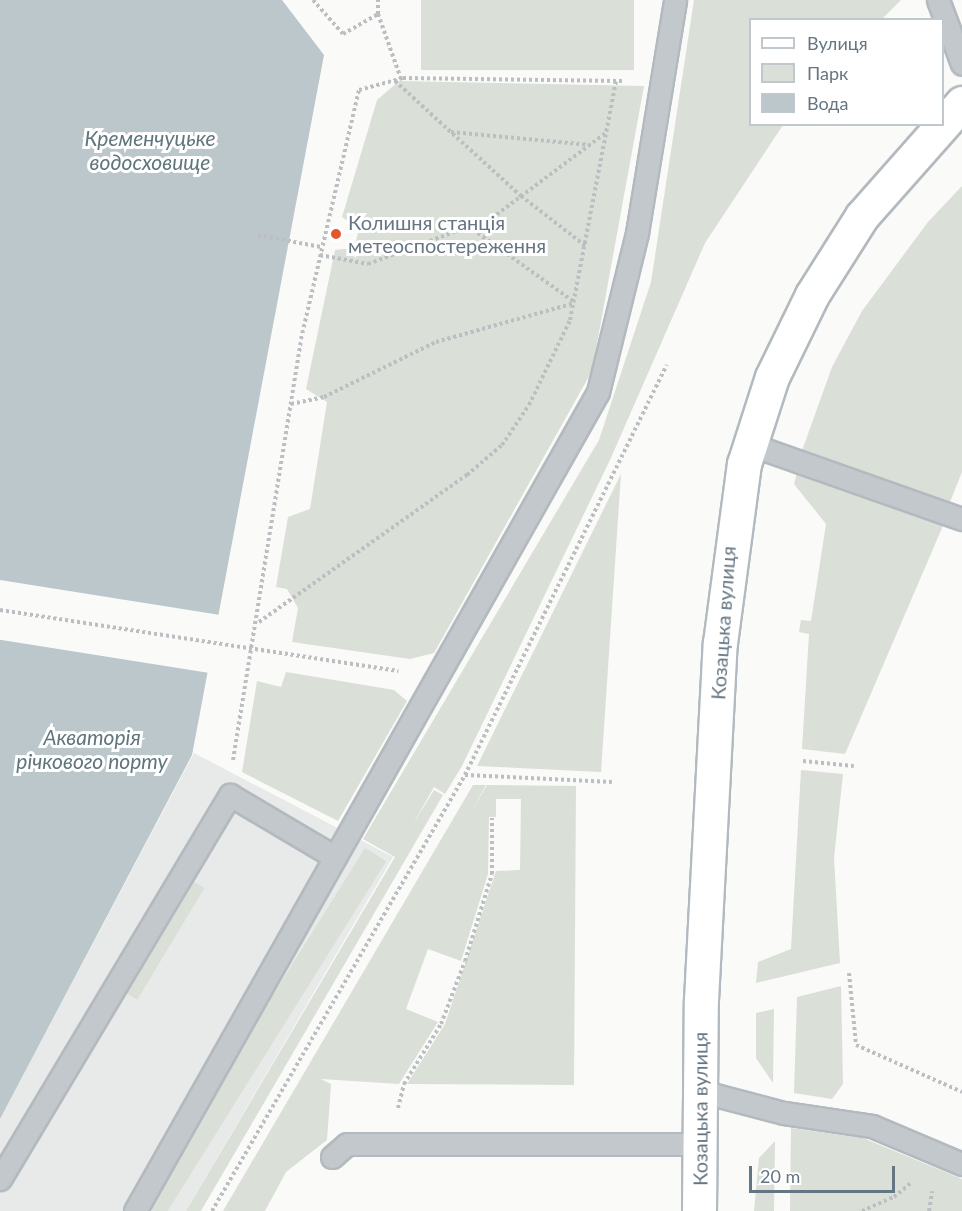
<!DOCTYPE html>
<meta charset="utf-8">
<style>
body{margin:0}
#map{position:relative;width:962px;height:1211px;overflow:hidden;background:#fafaf8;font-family:Lato,sans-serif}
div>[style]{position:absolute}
.built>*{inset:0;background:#e8e9e9}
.green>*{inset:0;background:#dadfd7;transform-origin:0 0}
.water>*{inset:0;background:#bbc7cb}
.pier>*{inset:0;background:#fafaf8;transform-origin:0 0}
.path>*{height:4px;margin-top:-2px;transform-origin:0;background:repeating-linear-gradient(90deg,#bbbfc2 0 3px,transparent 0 6px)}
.roads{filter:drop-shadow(2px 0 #b3babf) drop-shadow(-2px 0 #b3babf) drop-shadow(0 2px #b3babf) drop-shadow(0 -2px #b3babf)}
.service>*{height:21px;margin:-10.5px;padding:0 10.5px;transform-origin:10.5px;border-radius:10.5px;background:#c3c8cc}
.secondary>*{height:33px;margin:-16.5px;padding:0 16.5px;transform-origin:16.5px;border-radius:16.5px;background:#fff}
.dots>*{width:16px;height:16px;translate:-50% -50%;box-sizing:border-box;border:3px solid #fff;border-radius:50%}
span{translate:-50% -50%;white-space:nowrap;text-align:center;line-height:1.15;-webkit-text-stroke:6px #fff;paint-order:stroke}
.poi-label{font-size:20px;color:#657683}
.left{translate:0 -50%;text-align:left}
.street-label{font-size:20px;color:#657683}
.water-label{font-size:21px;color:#60757c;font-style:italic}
.legend{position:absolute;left:749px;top:18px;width:195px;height:108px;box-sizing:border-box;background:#fff;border:2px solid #c1c8cd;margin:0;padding:8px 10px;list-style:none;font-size:18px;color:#657683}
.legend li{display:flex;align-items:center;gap:12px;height:30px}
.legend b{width:30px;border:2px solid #c1c8cd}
.scale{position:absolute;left:749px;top:1166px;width:146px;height:27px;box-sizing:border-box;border:3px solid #657683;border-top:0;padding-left:8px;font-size:18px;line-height:21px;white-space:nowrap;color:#657683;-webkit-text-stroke:4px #fff;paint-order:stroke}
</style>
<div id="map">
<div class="built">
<i style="clip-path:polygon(194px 753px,393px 857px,186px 1211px,0 1211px,0 1119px)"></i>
</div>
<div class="green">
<i style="left:421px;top:0;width:213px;height:70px"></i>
<i style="clip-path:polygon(694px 0,901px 0,882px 19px,750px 20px,750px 124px,783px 125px,705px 243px,610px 460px,462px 766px,445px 794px,434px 787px,412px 826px,434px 790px,443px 795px,201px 1211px,186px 1211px,395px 857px,363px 839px,599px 440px,651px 282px)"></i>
<i style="clip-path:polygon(399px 81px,644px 86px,592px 371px,434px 653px,410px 659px,292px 642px,298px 608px,287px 589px,276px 587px,288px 517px,310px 509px,327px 402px,306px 389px,335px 250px,354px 248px,359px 229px,342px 217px,377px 100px)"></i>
<i style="clip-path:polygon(962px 186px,962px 472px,946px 512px,799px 459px,832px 367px,862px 311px,928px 222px)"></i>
<i style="clip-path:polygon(799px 465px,945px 521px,845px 754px,802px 749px,809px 634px,799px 632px,801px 620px,811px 621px,826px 524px,794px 484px)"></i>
<i style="clip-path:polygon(621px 474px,601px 772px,477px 766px)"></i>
<i style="clip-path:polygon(286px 672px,394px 690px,407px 701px,338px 821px,242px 772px,257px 681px,281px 687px)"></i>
<i style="clip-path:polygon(801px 770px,843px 774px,834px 858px,840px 963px,756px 983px,758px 962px,791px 949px)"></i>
<i style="clip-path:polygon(473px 785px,486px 785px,472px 810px,487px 785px,576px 786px,574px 1085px,407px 1084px,445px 1024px,496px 871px,520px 870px,521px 799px,496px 799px,496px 817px,489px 817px,488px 874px,461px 961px,428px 949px,406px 1009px,438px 1022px,399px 1084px,321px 1079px,331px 1084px,327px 1140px,286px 1172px,265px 1211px,223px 1211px)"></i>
<i style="left:365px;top:848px;width:25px;height:420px;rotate:32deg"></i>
<i style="left:194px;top:882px;width:12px;height:130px;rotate:31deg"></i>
<i style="clip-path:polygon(841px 986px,843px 1084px,832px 1099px,794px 1093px,797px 997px)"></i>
<i style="clip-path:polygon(774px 1009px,773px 1083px,756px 1058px,756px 1013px)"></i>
<i style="clip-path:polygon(791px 1128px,863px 1138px,962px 1179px,962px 1211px,790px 1211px)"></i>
<i style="clip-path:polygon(775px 1141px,774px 1211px,754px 1211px,759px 1158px)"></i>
</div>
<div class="water">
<i style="clip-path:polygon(0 0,282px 0,324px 55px,192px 755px,0 1119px)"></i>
</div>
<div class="pier">
<i style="left:0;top:580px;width:223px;height:59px;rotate:9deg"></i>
</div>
<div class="path">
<i style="left:313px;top:0;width:45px;rotate:48.6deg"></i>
<i style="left:343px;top:34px;width:40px;rotate:-29.7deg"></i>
<i style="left:378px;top:14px;width:14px;rotate:-90deg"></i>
<i style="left:378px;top:14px;width:69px;rotate:70.5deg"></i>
<i style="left:395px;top:81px;width:171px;rotate:42.4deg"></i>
<i style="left:521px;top:196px;width:83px;rotate:37.7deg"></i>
<i style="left:451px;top:132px;width:140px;rotate:5.3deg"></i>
<i style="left:468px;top:226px;width:130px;rotate:35.6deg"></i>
<i style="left:258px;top:235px;width:64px;rotate:10.8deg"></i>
<i style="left:320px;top:255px;width:49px;rotate:10.6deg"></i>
<i style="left:368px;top:264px;width:132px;rotate:-20.4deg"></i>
<i style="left:492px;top:218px;width:144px;rotate:-36.8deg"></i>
<i style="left:291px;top:404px;width:34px;rotate:-12deg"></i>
<i style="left:324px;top:397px;width:125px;rotate:-26.2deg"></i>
<i style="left:436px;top:342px;width:144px;rotate:-15.7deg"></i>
<i style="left:0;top:610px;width:403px;rotate:8.7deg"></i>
<i style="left:259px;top:622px;width:255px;rotate:-35.3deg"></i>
<i style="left:467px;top:475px;width:46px;rotate:-40.6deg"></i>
<i style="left:502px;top:445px;width:48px;rotate:-56deg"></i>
<i style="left:529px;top:405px;width:94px;rotate:-64.2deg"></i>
<i style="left:570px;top:320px;width:243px;rotate:-79.1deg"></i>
<i style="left:233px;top:760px;width:426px;rotate:-80.8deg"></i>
<i style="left:301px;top:339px;width:256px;rotate:-76.9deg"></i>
<i style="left:359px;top:90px;width:46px;rotate:-15.3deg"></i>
<i style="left:403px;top:78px;width:221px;rotate:0.8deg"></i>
<i style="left:803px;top:761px;width:51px;rotate:5.6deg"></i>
<i style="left:465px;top:775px;width:147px;rotate:2.7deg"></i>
<i style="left:849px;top:973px;width:72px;rotate:84.4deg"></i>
<i style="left:856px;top:1045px;width:116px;rotate:23.9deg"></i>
<i style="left:398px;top:1108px;width:25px;rotate:-76deg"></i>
<i style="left:404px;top:1084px;width:70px;rotate:-58.3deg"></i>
<i style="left:441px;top:1024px;width:67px;rotate:-69.1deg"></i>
<i style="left:465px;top:961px;width:91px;rotate:-72.8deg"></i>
<i style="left:492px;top:874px;width:56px;rotate:-90deg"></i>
<i style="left:212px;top:1211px;width:504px;rotate:-59.87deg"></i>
<i style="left:465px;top:775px;width:457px;rotate:-63.8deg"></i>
<i style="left:862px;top:1211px;width:35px;rotate:-24deg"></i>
<i style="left:894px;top:1197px;width:23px;rotate:-40deg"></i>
<i style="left:929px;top:1211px;width:20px;rotate:-81deg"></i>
</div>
<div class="roads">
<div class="service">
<i style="left:938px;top:0;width:68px;rotate:69.4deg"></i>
<i style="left:749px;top:444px;width:226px;rotate:19.4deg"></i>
<i style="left:700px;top:1091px;width:87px;rotate:14.7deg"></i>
<i style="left:784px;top:1113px;width:89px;rotate:8.4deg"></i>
<i style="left:872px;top:1126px;width:98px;rotate:22.9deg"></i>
<i style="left:332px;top:1157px;width:20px;rotate:-41deg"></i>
<i style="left:347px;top:1144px;width:353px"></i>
<i style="left:0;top:1179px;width:448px;rotate:-59.1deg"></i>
<i style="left:230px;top:795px;width:122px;rotate:30.6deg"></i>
<i style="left:135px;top:1211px;width:941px;rotate:-60.52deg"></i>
<i style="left:598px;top:392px;width:164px;rotate:-76.2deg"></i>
<i style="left:637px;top:233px;width:236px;rotate:-80.7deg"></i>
</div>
<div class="secondary">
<i style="left:699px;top:1211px;width:211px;rotate:-89.5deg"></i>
<i style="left:701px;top:1000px;width:358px;rotate:-87deg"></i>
<i style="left:720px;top:643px;width:181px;rotate:-82.4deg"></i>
<i style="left:744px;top:464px;width:91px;rotate:-72.2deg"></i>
<i style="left:772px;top:377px;width:91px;rotate:-64deg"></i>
<i style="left:812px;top:295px;width:93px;rotate:-57.7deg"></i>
<i style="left:862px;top:216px;width:151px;rotate:-48.5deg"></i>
</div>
</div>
<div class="dots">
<i style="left:336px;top:234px;background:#e4572e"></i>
</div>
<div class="poi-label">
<span class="left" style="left:348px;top:234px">Колишня станція<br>метеоспостереження</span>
</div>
<div class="street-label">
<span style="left:723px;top:623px;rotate:-86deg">Козацька вулиця</span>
<span style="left:700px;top:1109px;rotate:-90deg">Козацька вулиця</span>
</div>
<div class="water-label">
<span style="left:150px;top:150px">Кременчуцьке<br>водосховище</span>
<span style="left:92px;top:749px">Акваторія<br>річкового порту</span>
</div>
<ul class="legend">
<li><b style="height:8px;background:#fff"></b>Вулиця</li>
<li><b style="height:16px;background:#dadfd7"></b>Парк</li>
<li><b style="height:16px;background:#bbc7cb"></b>Вода</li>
</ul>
<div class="scale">20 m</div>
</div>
